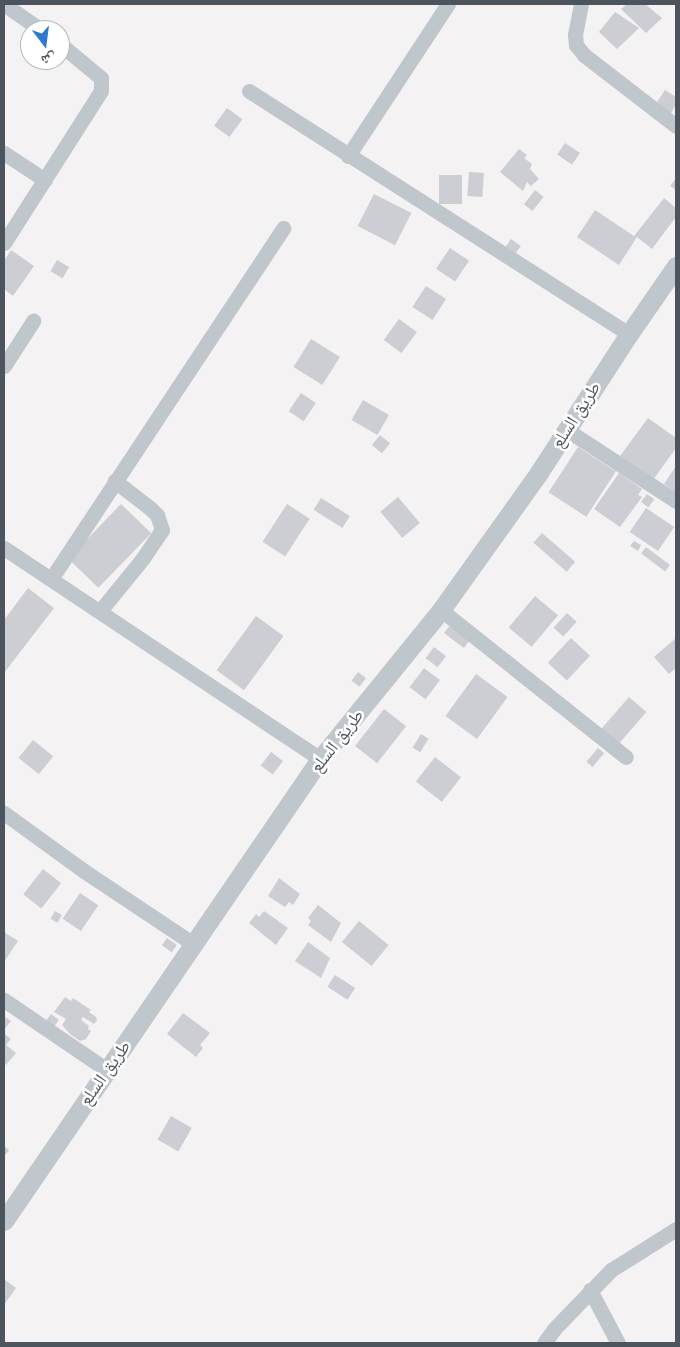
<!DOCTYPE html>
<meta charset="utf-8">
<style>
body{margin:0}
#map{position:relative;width:680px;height:1347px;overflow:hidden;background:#f4f2f2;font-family:Figtree,"Noto Naskh Arabic",sans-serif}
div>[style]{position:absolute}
.building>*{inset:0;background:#cdced3;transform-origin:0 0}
.minor>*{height:15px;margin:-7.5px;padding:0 7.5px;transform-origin:7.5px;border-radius:7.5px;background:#bfc6cc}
.tertiary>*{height:19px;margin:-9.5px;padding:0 9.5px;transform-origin:9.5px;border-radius:9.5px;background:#bfc6cc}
span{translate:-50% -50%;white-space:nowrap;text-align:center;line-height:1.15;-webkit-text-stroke:5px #fff;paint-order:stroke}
.street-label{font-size:18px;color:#4c555d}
.frame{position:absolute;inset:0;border:5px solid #4c555d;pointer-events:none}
.north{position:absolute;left:20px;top:20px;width:50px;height:50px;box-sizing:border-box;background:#fff;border:1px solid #b7bbbe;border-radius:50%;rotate:165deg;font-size:14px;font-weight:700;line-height:20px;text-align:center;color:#4c555d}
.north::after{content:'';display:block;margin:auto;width:18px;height:22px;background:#3179ce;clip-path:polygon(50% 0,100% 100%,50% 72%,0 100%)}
</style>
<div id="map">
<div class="building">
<i style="clip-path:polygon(627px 4px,645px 4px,662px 18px,646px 33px,621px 9px)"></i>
<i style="clip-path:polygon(615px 12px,639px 28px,617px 49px,599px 32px)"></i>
<i style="clip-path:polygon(665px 90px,676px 97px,676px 104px,670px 115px,655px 105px)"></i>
<i style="left:227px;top:108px;width:19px;height:22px;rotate:36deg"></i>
<i style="left:565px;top:143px;width:18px;height:14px;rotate:34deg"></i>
<i style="clip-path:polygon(519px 149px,527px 155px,524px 158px,532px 164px,530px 169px,539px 179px,531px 186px,527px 182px,523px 191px,500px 172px)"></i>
<i style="left:469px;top:172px;width:15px;height:24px;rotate:4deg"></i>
<i style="left:439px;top:175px;width:23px;height:29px"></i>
<i style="clip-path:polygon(676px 178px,676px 190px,670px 186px)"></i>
<i style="left:535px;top:190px;width:11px;height:18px;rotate:38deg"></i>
<i style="left:374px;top:194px;width:42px;height:36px;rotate:27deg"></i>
<i style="clip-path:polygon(664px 198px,676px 208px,676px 217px,652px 249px,637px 237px,619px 265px,577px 237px,595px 210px,634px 236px)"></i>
<i style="left:511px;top:239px;width:12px;height:12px;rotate:35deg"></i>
<i style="left:450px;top:248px;width:23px;height:25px;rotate:34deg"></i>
<i style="clip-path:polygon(11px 250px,34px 266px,13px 296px,4px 289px,4px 261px)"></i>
<i style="left:57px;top:260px;width:14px;height:13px;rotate:30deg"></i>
<i style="left:426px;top:286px;width:24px;height:25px;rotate:33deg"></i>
<i style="left:399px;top:319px;width:22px;height:26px;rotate:36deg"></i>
<i style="left:311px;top:339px;width:34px;height:33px;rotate:32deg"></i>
<i style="left:301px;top:393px;width:18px;height:22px;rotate:34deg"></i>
<i style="left:363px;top:400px;width:30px;height:23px;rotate:30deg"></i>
<i style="clip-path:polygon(648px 418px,676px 438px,676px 448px,653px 480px,620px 456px)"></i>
<i style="left:380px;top:435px;width:13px;height:13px;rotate:39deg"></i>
<i style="left:578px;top:447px;width:45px;height:54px;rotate:33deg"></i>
<i style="clip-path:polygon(676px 466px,676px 493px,664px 484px)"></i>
<i style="clip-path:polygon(619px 473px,642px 489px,638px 495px,642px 497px,620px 527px,594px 509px)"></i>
<i style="left:647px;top:494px;width:9px;height:10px;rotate:36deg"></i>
<i style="left:398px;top:497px;width:34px;height:23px;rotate:50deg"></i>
<i style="left:321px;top:498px;width:34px;height:14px;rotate:32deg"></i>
<i style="left:121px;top:504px;width:42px;height:76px;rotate:44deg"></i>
<i style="left:287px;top:504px;width:27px;height:45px;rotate:33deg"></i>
<i style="left:646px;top:508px;width:34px;height:29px;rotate:34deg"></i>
<i style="left:542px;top:533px;width:44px;height:13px;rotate:41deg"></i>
<i style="clip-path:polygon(634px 541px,641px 545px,638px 551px,630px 546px)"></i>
<i style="left:646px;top:547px;width:30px;height:8px;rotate:37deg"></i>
<i style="clip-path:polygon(28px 588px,54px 608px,4px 673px,4px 620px)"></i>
<i style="left:535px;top:596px;width:30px;height:41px;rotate:40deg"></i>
<i style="left:567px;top:613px;width:13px;height:20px;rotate:42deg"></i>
<i style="left:256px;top:616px;width:34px;height:67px;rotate:36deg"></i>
<i style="left:453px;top:621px;width:25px;height:15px;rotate:37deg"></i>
<i style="left:571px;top:638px;width:26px;height:34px;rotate:43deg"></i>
<i style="clip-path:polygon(676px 638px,676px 668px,669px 674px,654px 657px)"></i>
<i style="left:434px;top:647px;width:15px;height:14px;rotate:37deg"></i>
<i style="left:424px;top:668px;width:20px;height:24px;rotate:37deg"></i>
<i style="left:358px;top:672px;width:10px;height:11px;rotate:37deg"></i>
<i style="left:476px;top:674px;width:39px;height:52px;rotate:36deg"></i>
<i style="left:629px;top:697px;width:23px;height:43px;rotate:41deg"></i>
<i style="left:384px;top:709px;width:28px;height:47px;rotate:38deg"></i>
<i style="left:421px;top:734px;width:9px;height:16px;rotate:32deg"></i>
<i style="left:33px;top:740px;width:26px;height:23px;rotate:39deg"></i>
<i style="left:598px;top:748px;width:8px;height:18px;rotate:40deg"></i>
<i style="left:271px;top:752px;width:15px;height:17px;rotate:37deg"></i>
<i style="left:435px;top:757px;width:33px;height:31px;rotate:38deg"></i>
<i style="left:43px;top:869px;width:23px;height:32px;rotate:38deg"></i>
<i style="clip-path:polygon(279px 878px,300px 894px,293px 905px,289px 902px,285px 907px,268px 896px)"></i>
<i style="left:80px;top:893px;width:22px;height:31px;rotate:34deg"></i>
<i style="clip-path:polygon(318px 905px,341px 923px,331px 942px,308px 925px,311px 921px,308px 918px)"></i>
<i style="left:55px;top:911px;width:8px;height:9px;rotate:30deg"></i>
<i style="clip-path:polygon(264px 911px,288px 928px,276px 945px,249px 923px,256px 914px,259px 917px)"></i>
<i style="left:359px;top:921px;width:38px;height:27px;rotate:39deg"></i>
<i style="clip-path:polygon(4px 932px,18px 941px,4px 962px)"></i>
<i style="left:167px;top:938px;width:12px;height:9px;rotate:35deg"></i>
<i style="clip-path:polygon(308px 942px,330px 958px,321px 978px,295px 961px)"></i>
<i style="left:335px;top:975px;width:24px;height:14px;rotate:33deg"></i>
<i style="clip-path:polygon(65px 997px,71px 1001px,73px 998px,91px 1010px,89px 1012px,96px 1017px,97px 1020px,94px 1024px,83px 1017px,81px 1020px,89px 1026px,88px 1029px,91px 1031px,86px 1039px,80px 1041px,70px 1034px,62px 1025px,66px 1019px,54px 1012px)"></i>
<i style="clip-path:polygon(183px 1013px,210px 1033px,200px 1045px,203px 1048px,196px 1057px,167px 1034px)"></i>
<i style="left:51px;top:1014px;width:10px;height:11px;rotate:37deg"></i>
<i style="clip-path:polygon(4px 1016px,11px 1021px,4px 1030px)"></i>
<i style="clip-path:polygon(4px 1033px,11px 1039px,6px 1045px,16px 1053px,6px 1065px,4px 1062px)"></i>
<i style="left:171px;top:1116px;width:24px;height:27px;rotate:30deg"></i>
<i style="clip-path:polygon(4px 1146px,9px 1150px,4px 1157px)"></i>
<i style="clip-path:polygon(4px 1279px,16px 1288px,4px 1305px)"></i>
</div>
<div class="minor">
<i style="left:4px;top:4px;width:45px;rotate:35.1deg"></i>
<i style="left:581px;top:4px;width:31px;rotate:101deg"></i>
<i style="left:575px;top:34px;width:11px;rotate:85deg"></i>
<i style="left:576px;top:45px;width:13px;rotate:51deg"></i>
<i style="left:584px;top:55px;width:116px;rotate:37.7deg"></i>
<i style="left:249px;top:91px;width:451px;rotate:32.6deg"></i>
<i style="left:4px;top:153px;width:49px;rotate:33.4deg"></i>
<i style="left:348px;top:156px;width:182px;rotate:-56.7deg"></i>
<i style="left:4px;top:243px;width:180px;rotate:-57.5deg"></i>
<i style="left:101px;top:91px;width:13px;rotate:-90deg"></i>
<i style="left:101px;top:78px;width:53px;rotate:-140.3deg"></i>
<i style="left:4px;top:366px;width:54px;rotate:-57.2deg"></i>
<i style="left:567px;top:430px;width:130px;rotate:33.1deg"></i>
<i style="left:4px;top:548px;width:380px;rotate:33.7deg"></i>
<i style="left:51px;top:579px;width:421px;rotate:-56.5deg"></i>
<i style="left:441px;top:610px;width:236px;rotate:38.5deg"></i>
<i style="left:100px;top:611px;width:68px;rotate:-50.9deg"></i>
<i style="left:143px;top:558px;width:34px;rotate:-56deg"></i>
<i style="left:162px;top:530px;width:16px;rotate:-108deg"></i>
<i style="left:157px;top:515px;width:8px;rotate:-135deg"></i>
<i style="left:151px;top:509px;width:46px;rotate:-142.1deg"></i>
<i style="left:4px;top:813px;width:99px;rotate:35.9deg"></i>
<i style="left:84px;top:871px;width:133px;rotate:33.7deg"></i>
<i style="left:4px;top:1000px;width:125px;rotate:34.2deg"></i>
<i style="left:590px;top:1290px;width:60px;rotate:62.2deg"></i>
<i style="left:544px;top:1343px;width:17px;rotate:-54deg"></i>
<i style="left:554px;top:1329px;width:82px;rotate:-46deg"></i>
<i style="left:611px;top:1270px;width:77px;rotate:-32.2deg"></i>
</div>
<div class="tertiary">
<i style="left:4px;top:1221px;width:560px;rotate:-55.63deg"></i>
<i style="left:320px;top:759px;width:192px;rotate:-50.9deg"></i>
<i style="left:441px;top:610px;width:167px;rotate:-54.5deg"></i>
<i style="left:538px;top:474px;width:167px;rotate:-57deg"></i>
<i style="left:629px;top:334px;width:83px;rotate:-55.3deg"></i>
</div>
<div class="street-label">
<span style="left:576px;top:415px;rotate:-57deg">طريق السلع</span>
<span style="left:337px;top:741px;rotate:-52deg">طريق السلع</span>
<span style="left:105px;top:1073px;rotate:-55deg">طريق السلع</span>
</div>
<div class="frame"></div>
<div class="north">ش</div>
</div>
